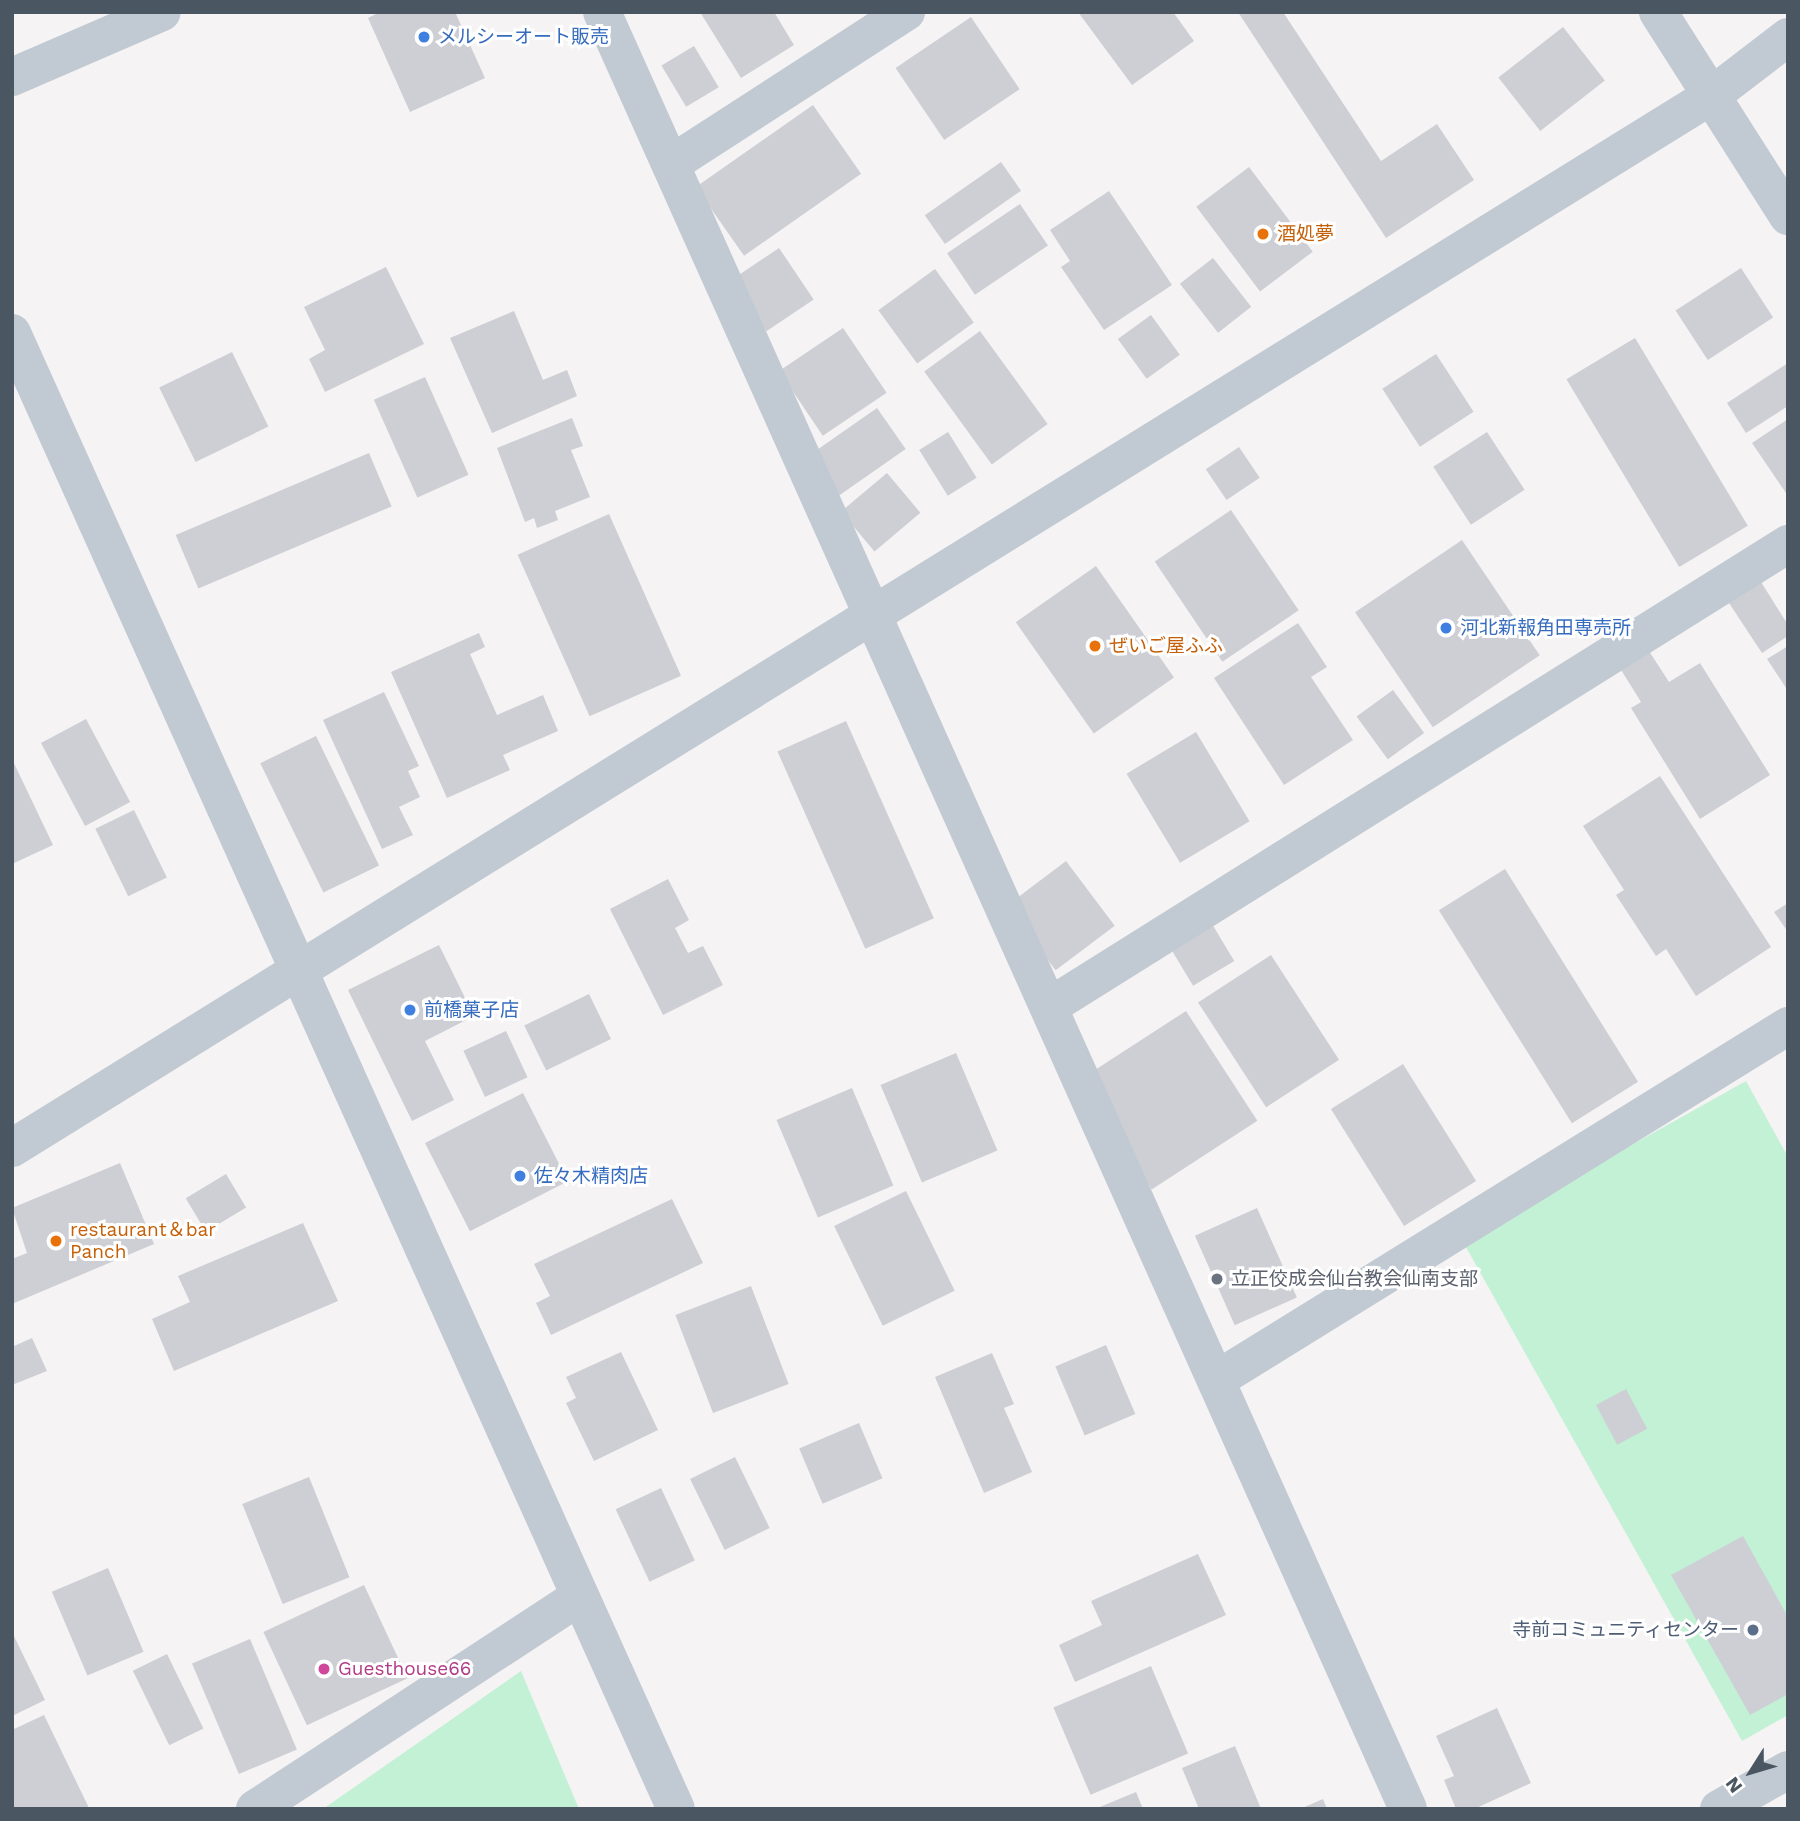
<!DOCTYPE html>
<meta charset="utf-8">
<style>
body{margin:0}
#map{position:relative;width:1800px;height:1821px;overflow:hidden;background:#f5f3f3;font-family:"Work Sans","Noto Sans JP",sans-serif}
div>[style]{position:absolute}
.green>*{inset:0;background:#c3f1d5}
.building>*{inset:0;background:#cdcfd5;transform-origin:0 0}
.minor>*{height:38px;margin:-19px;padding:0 19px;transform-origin:19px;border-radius:19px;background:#c1cad2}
.tertiary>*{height:38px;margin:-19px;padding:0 19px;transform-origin:19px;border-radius:19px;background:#c1cad2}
.dots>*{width:19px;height:19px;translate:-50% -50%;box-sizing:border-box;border:4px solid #fff;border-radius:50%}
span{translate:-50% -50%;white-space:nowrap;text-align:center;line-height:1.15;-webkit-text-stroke:6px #fff;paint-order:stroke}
.shop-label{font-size:19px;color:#366cbe}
.left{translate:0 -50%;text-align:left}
.food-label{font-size:19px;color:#c56008}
.worship-label{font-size:19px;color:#5b616d}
.service-label{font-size:19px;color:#4e5e75}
.right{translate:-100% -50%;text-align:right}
.hotel-label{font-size:19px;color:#b23c85}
.frame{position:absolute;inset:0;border:14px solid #4a5661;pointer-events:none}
.north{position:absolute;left:1716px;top:1737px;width:70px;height:70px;-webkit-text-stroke:5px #fff;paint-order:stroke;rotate:233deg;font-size:19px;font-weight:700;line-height:28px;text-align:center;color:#4a5661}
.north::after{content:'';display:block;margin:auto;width:24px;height:32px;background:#4a5661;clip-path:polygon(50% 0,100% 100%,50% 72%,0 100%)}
</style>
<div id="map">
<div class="green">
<i style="clip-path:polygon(1746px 1081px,1788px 1157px,1788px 1715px,1742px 1741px,1462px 1240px)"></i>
<i style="clip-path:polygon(521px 1671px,579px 1809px,323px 1809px)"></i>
</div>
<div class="building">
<i style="clip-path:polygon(380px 12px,455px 12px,485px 78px,410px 112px,368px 18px)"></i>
<i style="clip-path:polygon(700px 12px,774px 12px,794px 45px,741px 78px)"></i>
<i style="clip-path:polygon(1078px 12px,1173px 12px,1194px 41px,1132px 85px)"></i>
<i style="clip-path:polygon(1238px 12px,1283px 12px,1381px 161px,1437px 124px,1474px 180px,1386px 238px)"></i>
<i style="left:971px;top:17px;width:87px;height:91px;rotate:56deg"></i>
<i style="left:1563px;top:27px;width:68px;height:82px;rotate:52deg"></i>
<i style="left:694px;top:46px;width:48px;height:38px;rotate:59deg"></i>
<i style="left:813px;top:105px;width:84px;height:143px;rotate:55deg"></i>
<i style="left:1001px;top:162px;width:35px;height:93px;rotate:55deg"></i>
<i style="left:1249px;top:167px;width:106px;height:66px;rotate:53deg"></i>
<i style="clip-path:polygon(1109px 191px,1172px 285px,1104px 330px,1061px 267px,1070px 261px,1050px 230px)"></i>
<i style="left:1020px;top:204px;width:50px;height:88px;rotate:56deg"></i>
<i style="left:779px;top:248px;width:62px;height:57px;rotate:56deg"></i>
<i style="left:1213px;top:258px;width:62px;height:42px;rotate:52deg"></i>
<i style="clip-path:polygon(386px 267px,424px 344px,325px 392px,309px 359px,325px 350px,304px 307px)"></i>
<i style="left:1741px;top:268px;width:59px;height:78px;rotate:57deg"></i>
<i style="left:935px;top:269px;width:66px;height:70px;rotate:54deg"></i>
<i style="clip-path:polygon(514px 311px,543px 380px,567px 370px,577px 396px,492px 433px,450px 338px)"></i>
<i style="left:1151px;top:315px;width:49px;height:41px;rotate:54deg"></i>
<i style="left:843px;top:328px;width:78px;height:77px;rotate:56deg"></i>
<i style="left:980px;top:331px;width:115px;height:69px;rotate:54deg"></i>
<i style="left:1635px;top:338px;width:219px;height:80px;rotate:59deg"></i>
<i style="left:232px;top:352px;width:83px;height:81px;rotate:64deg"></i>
<i style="left:1436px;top:354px;width:69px;height:64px;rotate:57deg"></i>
<i style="clip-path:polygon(1788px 363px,1788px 406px,1746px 433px,1727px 403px)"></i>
<i style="left:425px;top:377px;width:107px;height:56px;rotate:66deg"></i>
<i style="left:877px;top:408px;width:50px;height:90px;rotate:55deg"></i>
<i style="clip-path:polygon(572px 418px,583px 446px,571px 450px,590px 497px,555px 511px,558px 520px,537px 528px,534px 518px,525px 522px,497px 448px)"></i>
<i style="clip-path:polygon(1788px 419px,1788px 496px,1752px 443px)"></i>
<i style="left:948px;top:432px;width:54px;height:34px;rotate:58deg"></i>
<i style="left:1487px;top:432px;width:69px;height:64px;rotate:57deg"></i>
<i style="left:1239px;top:447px;width:37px;height:40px;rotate:56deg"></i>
<i style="left:369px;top:453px;width:58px;height:210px;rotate:67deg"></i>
<i style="left:887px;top:473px;width:52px;height:60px;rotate:50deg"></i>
<i style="left:1231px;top:510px;width:121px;height:92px;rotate:56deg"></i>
<i style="left:609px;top:514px;width:177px;height:100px;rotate:66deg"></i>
<i style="left:1462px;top:540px;width:139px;height:129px;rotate:56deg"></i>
<i style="left:1096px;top:566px;width:136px;height:98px;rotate:55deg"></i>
<i style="clip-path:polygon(1761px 582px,1788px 625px,1788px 636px,1762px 653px,1729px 603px)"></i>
<i style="clip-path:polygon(1298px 623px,1327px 667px,1311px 677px,1353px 740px,1284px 785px,1214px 678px)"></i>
<i style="clip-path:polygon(479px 633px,485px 647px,470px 654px,497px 715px,543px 695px,558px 731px,503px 755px,510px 770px,447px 798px,391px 672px)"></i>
<i style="clip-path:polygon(1788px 646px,1788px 691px,1767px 659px)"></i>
<i style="clip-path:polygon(1647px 648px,1669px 682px,1700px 663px,1770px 775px,1700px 819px,1631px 708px,1641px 702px,1618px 665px)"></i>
<i style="left:1393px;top:690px;width:53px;height:45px;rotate:54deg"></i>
<i style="clip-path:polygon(384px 692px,419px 766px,408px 771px,420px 797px,399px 807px,413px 835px,382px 849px,323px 720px)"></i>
<i style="left:86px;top:719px;width:94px;height:51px;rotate:62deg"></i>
<i style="left:846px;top:721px;width:216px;height:75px;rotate:66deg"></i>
<i style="left:1196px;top:732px;width:104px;height:81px;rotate:59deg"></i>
<i style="left:316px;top:736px;width:144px;height:62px;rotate:64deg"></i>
<i style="clip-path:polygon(12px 759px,53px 845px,12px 864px)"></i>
<i style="clip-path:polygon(1660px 776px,1771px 947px,1696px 996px,1666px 949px,1656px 956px,1616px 895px,1624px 890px,1583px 826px)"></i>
<i style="left:134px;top:810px;width:75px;height:43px;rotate:64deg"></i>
<i style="left:1066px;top:861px;width:81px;height:74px;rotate:53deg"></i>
<i style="left:1505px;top:869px;width:251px;height:78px;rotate:58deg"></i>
<i style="clip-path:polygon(668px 879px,689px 920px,675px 928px,688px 953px,703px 946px,723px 985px,663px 1015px,610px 909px)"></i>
<i style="clip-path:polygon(1788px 903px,1788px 932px,1774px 912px)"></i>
<i style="left:1209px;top:919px;width:49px;height:48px;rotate:59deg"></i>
<i style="clip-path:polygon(439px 945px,474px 1016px,425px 1041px,454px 1100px,412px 1121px,348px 990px)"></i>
<i style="left:1271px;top:955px;width:125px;height:87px;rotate:57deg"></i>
<i style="left:589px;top:994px;width:50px;height:72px;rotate:64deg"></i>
<i style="left:1186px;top:1011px;width:131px;height:126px;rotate:57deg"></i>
<i style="left:506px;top:1031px;width:51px;height:47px;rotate:65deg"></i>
<i style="left:956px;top:1053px;width:106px;height:82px;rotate:67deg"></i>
<i style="left:1403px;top:1064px;width:138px;height:85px;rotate:58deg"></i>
<i style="left:852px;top:1088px;width:106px;height:82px;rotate:67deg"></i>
<i style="left:523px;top:1093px;width:99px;height:110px;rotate:63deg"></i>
<i style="clip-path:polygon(120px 1163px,154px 1244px,12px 1304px,12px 1259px,27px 1253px,12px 1208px)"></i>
<i style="left:226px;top:1174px;width:39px;height:47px;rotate:59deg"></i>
<i style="left:906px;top:1191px;width:111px;height:80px;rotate:64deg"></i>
<i style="clip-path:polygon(672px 1199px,703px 1263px,551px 1335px,536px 1303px,550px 1296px,534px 1264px)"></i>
<i style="left:1257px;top:1208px;width:98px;height:68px;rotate:66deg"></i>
<i style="clip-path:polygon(303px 1223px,338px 1301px,174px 1371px,152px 1319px,190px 1302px,178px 1276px)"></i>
<i style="left:751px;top:1286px;width:105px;height:81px;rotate:69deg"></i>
<i style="clip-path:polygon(32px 1338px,47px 1371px,12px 1385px,12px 1347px)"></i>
<i style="left:1106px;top:1345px;width:75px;height:55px;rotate:67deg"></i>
<i style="clip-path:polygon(621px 1352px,658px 1430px,594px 1461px,566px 1403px,576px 1398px,566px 1377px)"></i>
<i style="clip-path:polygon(992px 1353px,1014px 1404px,1004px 1408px,1032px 1472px,984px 1493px,935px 1377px)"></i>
<i style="left:1626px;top:1389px;width:45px;height:34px;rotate:62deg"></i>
<i style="left:859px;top:1423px;width:60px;height:65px;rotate:67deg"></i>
<i style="left:735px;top:1457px;width:79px;height:50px;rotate:64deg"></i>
<i style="left:309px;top:1477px;width:108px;height:72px;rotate:68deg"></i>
<i style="left:661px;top:1488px;width:80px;height:50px;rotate:65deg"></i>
<i style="clip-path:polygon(1743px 1536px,1788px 1617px,1788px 1694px,1750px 1715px,1671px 1575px)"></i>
<i style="clip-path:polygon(1198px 1554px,1226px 1615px,1075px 1682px,1059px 1645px,1102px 1625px,1091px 1601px)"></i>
<i style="left:108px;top:1568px;width:91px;height:61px;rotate:67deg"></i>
<i style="left:364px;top:1585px;width:103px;height:111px;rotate:65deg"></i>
<i style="clip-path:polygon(12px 1632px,45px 1700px,12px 1716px)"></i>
<i style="left:250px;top:1639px;width:120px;height:63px;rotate:67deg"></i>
<i style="left:167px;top:1654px;width:83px;height:38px;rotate:64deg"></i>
<i style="left:1151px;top:1666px;width:95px;height:106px;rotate:67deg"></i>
<i style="clip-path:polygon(1497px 1708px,1531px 1783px,1474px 1809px,1456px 1809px,1444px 1780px,1454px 1776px,1436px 1736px)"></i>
<i style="clip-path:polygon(44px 1715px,89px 1808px,87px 1809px,12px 1809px,12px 1730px)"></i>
<i style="clip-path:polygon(1235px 1746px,1261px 1809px,1199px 1809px,1182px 1768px)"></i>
<i style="clip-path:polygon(1136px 1792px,1143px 1809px,1095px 1809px)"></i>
<i style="clip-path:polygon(1323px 1799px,1327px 1809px,1300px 1809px)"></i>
</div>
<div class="minor">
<i style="left:602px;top:12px;width:1969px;rotate:65.84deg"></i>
<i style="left:1658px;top:12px;width:242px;rotate:57.5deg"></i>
<i style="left:12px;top:77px;width:163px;rotate:-23.4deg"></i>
<i style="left:671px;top:164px;width:280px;rotate:-32.9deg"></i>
<i style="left:1050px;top:1006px;width:871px;rotate:-32.05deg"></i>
<i style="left:1216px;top:1380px;width:673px;rotate:-31.75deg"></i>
<i style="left:255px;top:1809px;width:386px;rotate:-33.2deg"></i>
<i style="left:1719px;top:1809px;width:79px;rotate:-29.5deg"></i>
</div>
<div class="tertiary">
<i style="left:12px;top:333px;width:1618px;rotate:65.78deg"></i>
<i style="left:12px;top:1148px;width:1998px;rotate:-31.77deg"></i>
<i style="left:1711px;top:96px;width:97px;rotate:-37.5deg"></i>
</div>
<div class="dots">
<i style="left:424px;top:37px;background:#3f7fe0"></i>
<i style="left:1263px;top:234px;background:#e8710a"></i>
<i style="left:1446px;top:628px;background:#3f7fe0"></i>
<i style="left:1095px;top:646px;background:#e8710a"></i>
<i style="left:410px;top:1010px;background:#3f7fe0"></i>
<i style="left:520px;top:1176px;background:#3f7fe0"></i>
<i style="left:56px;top:1241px;background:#e8710a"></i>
<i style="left:1217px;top:1279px;background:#6b7280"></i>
<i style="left:1753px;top:1630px;background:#5c6f8a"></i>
<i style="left:324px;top:1669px;background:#d1479c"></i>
</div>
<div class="shop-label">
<span class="left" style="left:438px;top:37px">メルシーオート販売</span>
<span class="left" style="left:1460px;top:628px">河北新報角田専売所</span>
<span class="left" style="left:424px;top:1010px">前橋菓子店</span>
<span class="left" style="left:534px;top:1176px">佐々木精肉店</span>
</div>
<div class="food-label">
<span class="left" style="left:1277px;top:234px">酒処夢</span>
<span class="left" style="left:1109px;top:646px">ぜいご屋ふふ</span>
<span class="left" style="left:70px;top:1241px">restaurant＆bar<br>Panch</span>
</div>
<div class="worship-label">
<span class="left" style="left:1231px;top:1279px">立正佼成会仙台教会仙南支部</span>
</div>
<div class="service-label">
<span class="right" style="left:1739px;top:1630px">寺前コミュニティセンター</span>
</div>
<div class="hotel-label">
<span class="left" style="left:338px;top:1669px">Guesthouse66</span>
</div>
<div class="frame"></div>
<div class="north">N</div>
</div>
